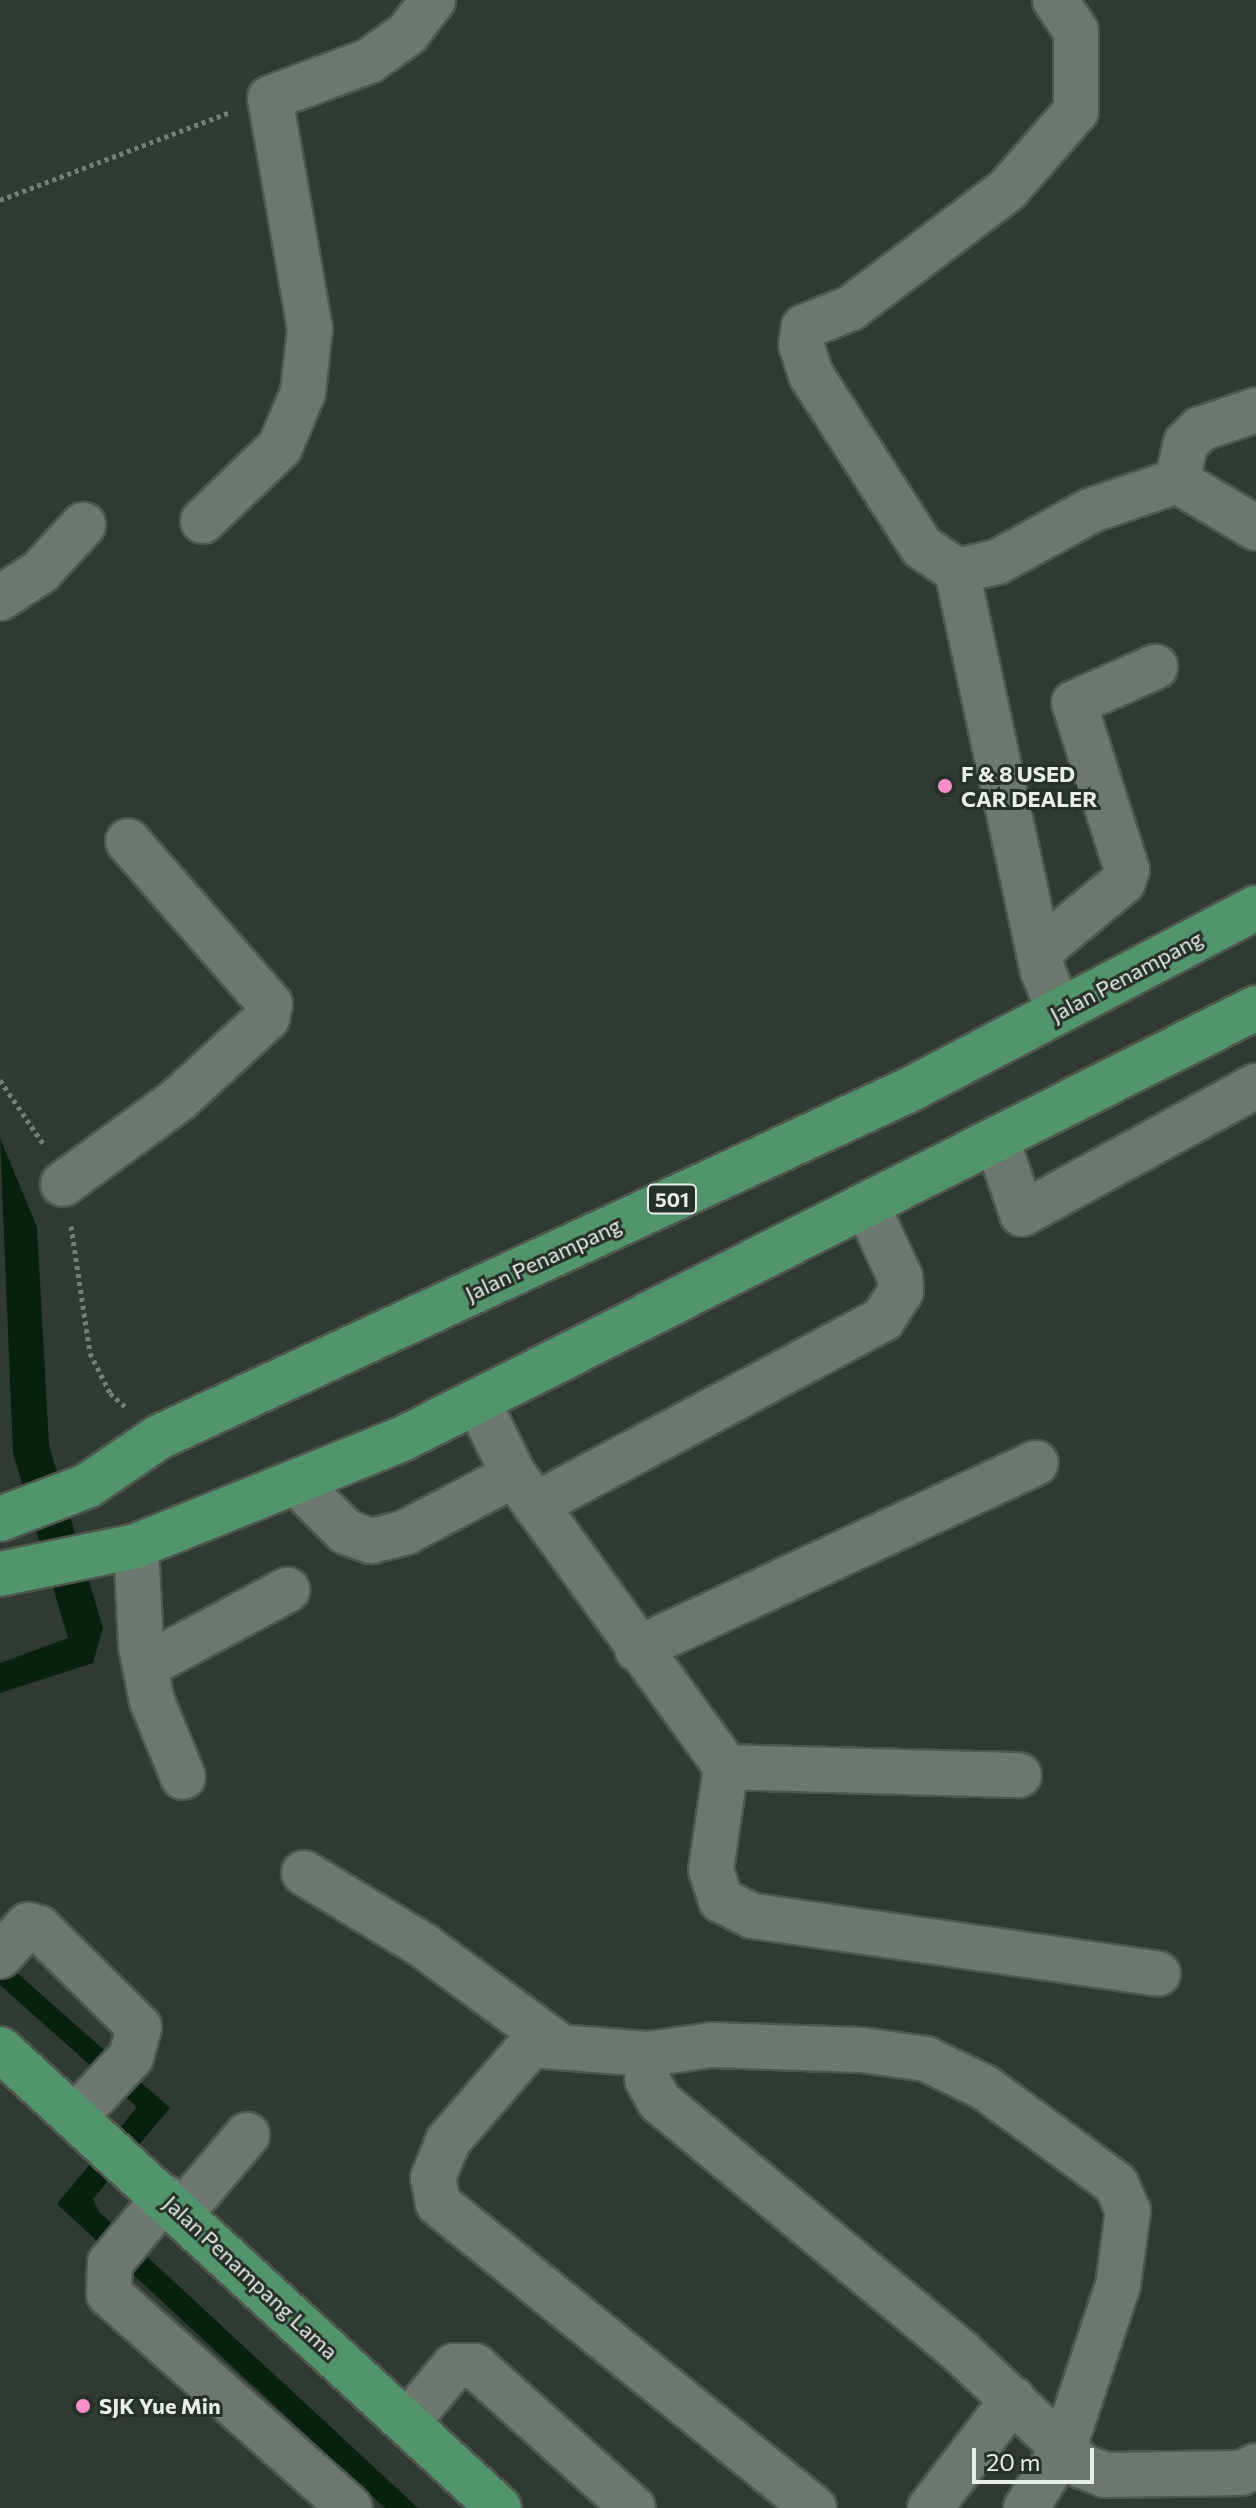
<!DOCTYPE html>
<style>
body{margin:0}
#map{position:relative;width:1256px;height:2508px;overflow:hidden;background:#303a32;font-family:Commissioner,sans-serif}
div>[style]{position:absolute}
.water>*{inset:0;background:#072110}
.path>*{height:5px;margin-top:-2.5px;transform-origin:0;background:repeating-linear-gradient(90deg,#767e77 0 4px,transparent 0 8px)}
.roads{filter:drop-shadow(2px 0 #4e5650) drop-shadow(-2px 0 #4e5650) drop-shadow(0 2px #4e5650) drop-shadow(0 -2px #4e5650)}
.minor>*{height:44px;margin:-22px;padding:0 22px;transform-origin:22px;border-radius:22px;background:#6c776f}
.major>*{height:44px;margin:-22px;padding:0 22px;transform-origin:22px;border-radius:22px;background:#52946b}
.dots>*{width:22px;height:22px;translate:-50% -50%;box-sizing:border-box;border:4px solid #263028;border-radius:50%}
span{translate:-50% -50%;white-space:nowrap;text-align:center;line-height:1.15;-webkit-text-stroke:6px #263028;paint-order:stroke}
.shield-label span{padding:2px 6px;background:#263028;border:2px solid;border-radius:6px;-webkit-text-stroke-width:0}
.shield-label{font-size:20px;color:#e8eee9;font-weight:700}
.poi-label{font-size:22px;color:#e8eee9;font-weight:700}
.left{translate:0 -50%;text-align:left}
.street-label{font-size:22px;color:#e8eee9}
.scale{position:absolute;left:972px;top:2448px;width:122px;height:36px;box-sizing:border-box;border:4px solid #e8eee9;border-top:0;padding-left:10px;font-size:24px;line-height:28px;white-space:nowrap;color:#e8eee9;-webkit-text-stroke:6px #263028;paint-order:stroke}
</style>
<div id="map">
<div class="water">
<i style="clip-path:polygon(0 1138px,37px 1227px,49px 1445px,103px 1628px,93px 1663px,0 1693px,0 1663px,68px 1638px,13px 1453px)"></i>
<i style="clip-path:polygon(0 1958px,170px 2108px,93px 2199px,99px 2212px,418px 2508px,385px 2508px,57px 2204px,137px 2107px,0 1985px)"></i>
</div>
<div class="path">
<i style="left:0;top:200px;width:247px;rotate:-20.9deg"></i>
<i style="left:0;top:1080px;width:78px;rotate:55.9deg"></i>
<i style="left:71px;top:1226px;width:128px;rotate:81.5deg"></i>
<i style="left:90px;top:1353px;width:45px;rotate:63.4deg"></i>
<i style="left:110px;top:1393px;width:24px;rotate:42deg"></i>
</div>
<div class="roads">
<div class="minor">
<i style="left:1055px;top:0;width:37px;rotate:56deg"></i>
<i style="left:1076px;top:31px;width:80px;rotate:90deg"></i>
<i style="left:1076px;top:111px;width:105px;rotate:131.1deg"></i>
<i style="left:1007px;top:190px;width:196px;rotate:142.9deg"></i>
<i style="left:851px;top:308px;width:51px;rotate:158deg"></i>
<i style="left:804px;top:327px;width:17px;rotate:100deg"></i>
<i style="left:801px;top:344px;width:33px;rotate:72deg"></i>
<i style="left:811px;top:375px;width:205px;rotate:57.2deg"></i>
<i style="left:922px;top:547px;width:42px;rotate:34.4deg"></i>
<i style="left:957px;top:571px;width:41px;rotate:-12.7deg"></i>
<i style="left:997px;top:562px;width:108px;rotate:-28.7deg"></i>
<i style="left:1092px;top:510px;width:90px;rotate:-18.8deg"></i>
<i style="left:1177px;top:481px;width:92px;rotate:30.7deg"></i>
<i style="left:1177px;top:481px;width:39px;rotate:-77deg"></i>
<i style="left:1186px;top:443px;width:20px;rotate:-45deg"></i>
<i style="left:1200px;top:429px;width:59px;rotate:-18.7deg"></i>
<i style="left:203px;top:521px;width:107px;rotate:-43.9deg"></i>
<i style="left:280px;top:447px;width:60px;rotate:-67.3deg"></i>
<i style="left:303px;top:392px;width:63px;rotate:-83.7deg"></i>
<i style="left:310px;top:329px;width:234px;rotate:-99.8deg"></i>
<i style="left:270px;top:98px;width:106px;rotate:-20.5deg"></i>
<i style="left:369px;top:61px;width:47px;rotate:-35.4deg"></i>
<i style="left:407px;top:34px;width:43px;rotate:-52.6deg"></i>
<i style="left:957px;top:571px;width:409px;rotate:77.9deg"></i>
<i style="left:1043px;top:971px;width:43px;rotate:68.2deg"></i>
<i style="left:0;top:598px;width:48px;rotate:-33deg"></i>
<i style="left:40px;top:572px;width:64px;rotate:-47.5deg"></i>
<i style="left:1042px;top:949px;width:105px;rotate:-39.6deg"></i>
<i style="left:1123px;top:882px;width:13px;rotate:-72deg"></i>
<i style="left:1127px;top:870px;width:175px;rotate:-107.6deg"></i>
<i style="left:1074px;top:703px;width:89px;rotate:-24deg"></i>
<i style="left:997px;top:1140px;width:78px;rotate:71.3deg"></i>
<i style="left:1022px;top:1214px;width:267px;rotate:-28.7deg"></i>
<i style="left:63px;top:1184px;width:144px;rotate:-36.2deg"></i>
<i style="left:179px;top:1099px;width:120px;rotate:-42.6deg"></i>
<i style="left:267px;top:1018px;width:14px;rotate:-78deg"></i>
<i style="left:270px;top:1004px;width:216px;rotate:-131.1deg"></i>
<i style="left:479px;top:1404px;width:79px;rotate:63.8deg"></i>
<i style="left:514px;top:1475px;width:361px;rotate:54deg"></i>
<i style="left:726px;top:1767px;width:104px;rotate:98.3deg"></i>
<i style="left:711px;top:1870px;width:32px;rotate:72deg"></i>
<i style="left:721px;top:1900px;width:36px;rotate:27deg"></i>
<i style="left:753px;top:1916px;width:409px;rotate:8.1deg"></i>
<i style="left:297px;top:1483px;width:69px;rotate:45deg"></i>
<i style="left:346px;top:1532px;width:27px;rotate:20deg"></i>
<i style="left:371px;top:1541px;width:36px;rotate:-14deg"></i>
<i style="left:406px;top:1532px;width:122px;rotate:-27.8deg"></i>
<i style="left:535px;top:1505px;width:395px;rotate:-28.1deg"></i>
<i style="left:883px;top:1319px;width:33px;rotate:-57deg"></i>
<i style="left:901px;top:1291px;width:14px;rotate:-94deg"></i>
<i style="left:900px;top:1277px;width:78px;rotate:-114.9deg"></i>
<i style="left:136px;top:1546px;width:100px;rotate:87.1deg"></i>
<i style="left:141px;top:1646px;width:56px;rotate:78.7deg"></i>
<i style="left:152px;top:1701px;width:82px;rotate:67.8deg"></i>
<i style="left:637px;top:1649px;width:440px;rotate:-25deg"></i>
<i style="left:149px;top:1664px;width:157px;rotate:-28.2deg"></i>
<i style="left:726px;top:1767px;width:293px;rotate:1.6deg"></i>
<i style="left:304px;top:1873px;width:140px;rotate:31.3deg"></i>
<i style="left:424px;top:1946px;width:162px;rotate:36.4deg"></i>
<i style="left:0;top:1956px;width:42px;rotate:-47.9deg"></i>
<i style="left:28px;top:1925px;width:11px;rotate:15deg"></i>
<i style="left:39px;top:1928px;width:141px;rotate:44.7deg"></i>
<i style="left:139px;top:2027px;width:31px;rotate:105deg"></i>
<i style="left:131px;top:2057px;width:82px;rotate:133deg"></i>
<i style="left:648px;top:2054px;width:25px;rotate:92deg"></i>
<i style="left:647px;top:2079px;width:26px;rotate:61deg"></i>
<i style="left:660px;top:2102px;width:391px;rotate:39.7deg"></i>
<i style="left:961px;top:2352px;width:166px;rotate:43.3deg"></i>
<i style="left:1082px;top:2466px;width:25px;rotate:21deg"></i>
<i style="left:1105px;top:2475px;width:136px;rotate:-0.8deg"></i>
<i style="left:1241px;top:2473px;width:17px;rotate:-25deg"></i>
<i style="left:165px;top:2197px;width:86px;rotate:129.8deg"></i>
<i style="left:110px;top:2263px;width:31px;rotate:92deg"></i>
<i style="left:109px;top:2294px;width:322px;rotate:41.6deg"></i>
<i style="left:182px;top:2212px;width:101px;rotate:-49.8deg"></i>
<i style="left:407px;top:2423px;width:74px;rotate:-50.5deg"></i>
<i style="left:454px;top:2366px;width:21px"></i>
<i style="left:475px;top:2366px;width:212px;rotate:41.9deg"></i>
<i style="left:814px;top:2508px;width:484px;rotate:-141deg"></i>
<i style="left:438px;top:2203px;width:25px;rotate:-101deg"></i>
<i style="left:433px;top:2178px;width:40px;rotate:-68deg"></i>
<i style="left:448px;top:2141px;width:127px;rotate:-49.2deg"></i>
<i style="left:531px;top:2045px;width:117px;rotate:4.4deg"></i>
<i style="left:648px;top:2054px;width:65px;rotate:-8deg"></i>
<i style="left:712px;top:2045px;width:150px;rotate:1.9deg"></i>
<i style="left:862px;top:2050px;width:65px;rotate:8deg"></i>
<i style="left:926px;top:2059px;width:64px;rotate:25.8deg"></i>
<i style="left:984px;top:2087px;width:164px;rotate:36.3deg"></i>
<i style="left:1116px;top:2184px;width:30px;rotate:66deg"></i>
<i style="left:1128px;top:2211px;width:75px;rotate:97.7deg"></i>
<i style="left:1118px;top:2285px;width:171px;rotate:108.4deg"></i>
<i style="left:1064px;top:2447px;width:72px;rotate:121.9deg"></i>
<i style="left:930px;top:2508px;width:137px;rotate:-52.7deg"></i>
</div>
<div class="major">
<i style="left:0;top:1519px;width:93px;rotate:-20.8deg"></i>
<i style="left:87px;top:1486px;width:87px;rotate:-34.2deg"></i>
<i style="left:159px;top:1437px;width:829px;rotate:-24.83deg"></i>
<i style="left:911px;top:1089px;width:390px;rotate:-27.7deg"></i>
<i style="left:0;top:1574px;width:139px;rotate:-11.6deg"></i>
<i style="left:136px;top:1546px;width:287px;rotate:-21.9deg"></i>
<i style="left:402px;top:1439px;width:957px;rotate:-26.78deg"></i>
<i style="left:0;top:2049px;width:678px;rotate:42.61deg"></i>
</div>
</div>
<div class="dots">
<i style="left:945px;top:786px;background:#f98fc9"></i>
<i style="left:83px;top:2406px;background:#f98fc9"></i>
</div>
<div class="shield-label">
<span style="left:672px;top:1199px">501</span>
</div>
<div class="poi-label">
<span class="left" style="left:961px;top:786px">F &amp; 8 USED<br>CAR DEALER</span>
<span class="left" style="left:99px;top:2406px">SJK Yue Min</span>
</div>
<div class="street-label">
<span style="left:1126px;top:976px;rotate:-28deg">Jalan Penampang</span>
<span style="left:543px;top:1259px;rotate:-25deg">Jalan Penampang</span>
<span style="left:251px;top:2277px;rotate:43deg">Jalan Penampang Lama</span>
</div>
<div class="scale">20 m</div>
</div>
